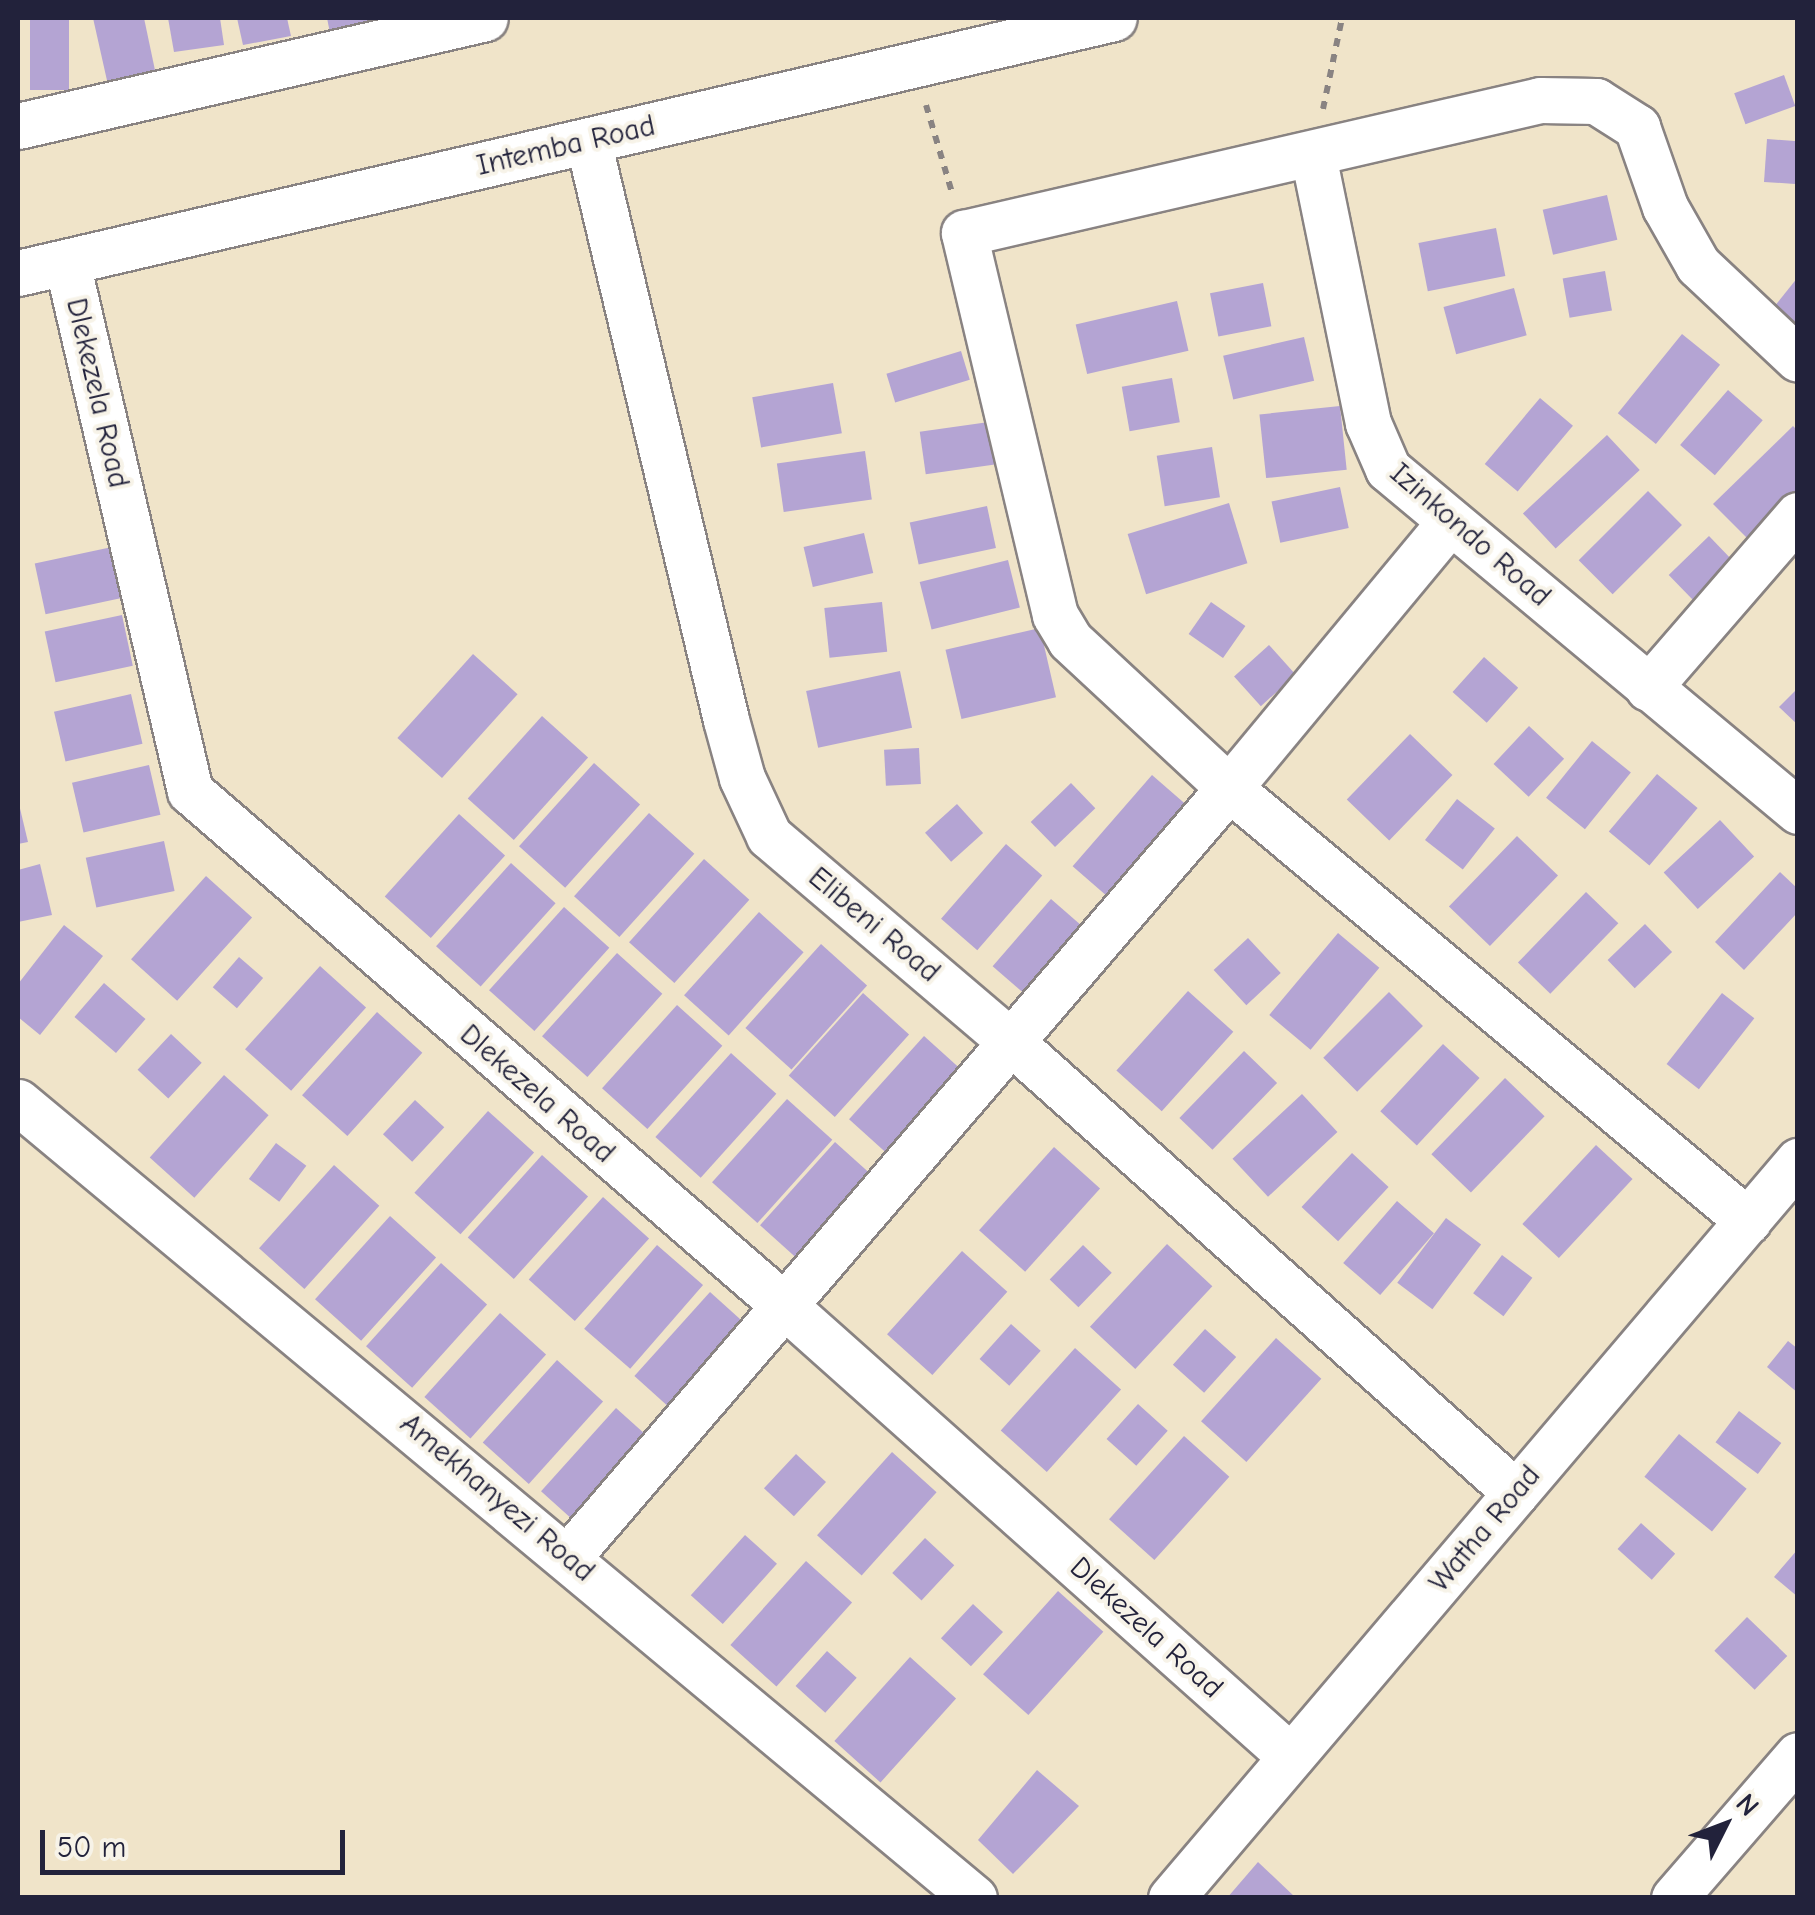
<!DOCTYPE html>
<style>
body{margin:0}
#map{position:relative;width:1815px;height:1915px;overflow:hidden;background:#f0e4c9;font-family:"Comic Neue",sans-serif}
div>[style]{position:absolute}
.building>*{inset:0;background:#b4a4d3;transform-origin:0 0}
.path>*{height:6px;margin-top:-3px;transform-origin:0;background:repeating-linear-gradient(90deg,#898382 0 8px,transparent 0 16px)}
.roads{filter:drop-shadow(2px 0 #898382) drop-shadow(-2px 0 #898382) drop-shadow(0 2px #898382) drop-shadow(0 -2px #898382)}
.minor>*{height:45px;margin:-22.5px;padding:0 22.5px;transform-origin:22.5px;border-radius:22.5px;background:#fff}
span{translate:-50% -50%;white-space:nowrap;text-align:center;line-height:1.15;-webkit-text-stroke:8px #f7f3e8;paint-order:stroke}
.street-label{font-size:30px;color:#22223b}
.frame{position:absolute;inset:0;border:20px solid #22223b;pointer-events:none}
.north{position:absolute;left:1675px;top:1775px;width:100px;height:100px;-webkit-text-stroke:8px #f7f3e8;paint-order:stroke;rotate:48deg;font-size:28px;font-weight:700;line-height:40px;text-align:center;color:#22223b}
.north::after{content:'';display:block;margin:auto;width:35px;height:45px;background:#22223b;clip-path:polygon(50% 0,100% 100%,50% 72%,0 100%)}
.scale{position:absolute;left:40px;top:1830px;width:305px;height:45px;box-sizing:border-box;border:5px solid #22223b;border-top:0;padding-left:12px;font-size:30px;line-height:35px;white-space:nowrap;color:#22223b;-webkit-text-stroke:8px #f7f3e8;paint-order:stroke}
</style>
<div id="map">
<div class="building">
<i style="left:30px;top:18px;width:39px;height:72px"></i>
<i style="clip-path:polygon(93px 18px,144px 18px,156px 75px,108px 85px)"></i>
<i style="clip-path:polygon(168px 18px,220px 18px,224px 45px,174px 52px)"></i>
<i style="clip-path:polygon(237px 18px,287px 18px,291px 36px,243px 45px)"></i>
<i style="clip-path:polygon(327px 18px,372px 18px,374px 23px,330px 33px)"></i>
<i style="left:1784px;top:75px;width:33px;height:53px;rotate:70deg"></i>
<i style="left:1767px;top:139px;width:31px;height:43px;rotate:4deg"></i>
<i style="left:1607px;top:195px;width:46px;height:66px;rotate:77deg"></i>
<i style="left:1496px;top:228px;width:49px;height:79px;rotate:79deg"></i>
<i style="left:1605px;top:271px;width:40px;height:43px;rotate:80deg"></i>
<i style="clip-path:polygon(1798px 277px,1798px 324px,1774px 307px)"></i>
<i style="left:1263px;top:283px;width:44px;height:54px;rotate:79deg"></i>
<i style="left:1514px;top:288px;width:49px;height:73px;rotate:75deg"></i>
<i style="left:1177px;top:301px;width:51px;height:104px;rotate:77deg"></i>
<i style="left:1682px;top:334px;width:49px;height:102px;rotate:39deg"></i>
<i style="left:1304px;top:337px;width:45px;height:83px;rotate:77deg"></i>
<i style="left:961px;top:351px;width:30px;height:78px;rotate:73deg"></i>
<i style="left:1172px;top:378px;width:45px;height:51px;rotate:80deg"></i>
<i style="left:833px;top:383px;width:51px;height:82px;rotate:80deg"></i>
<i style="left:1728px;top:390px;width:46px;height:73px;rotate:41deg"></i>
<i style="left:1540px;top:398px;width:43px;height:86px;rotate:40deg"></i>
<i style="left:1340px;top:406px;width:64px;height:81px;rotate:84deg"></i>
<i style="left:996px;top:421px;width:43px;height:77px;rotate:82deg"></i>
<i style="clip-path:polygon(1793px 426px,1798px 431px,1798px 502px,1754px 545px,1713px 504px)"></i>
<i style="left:1607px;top:435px;width:48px;height:115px;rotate:47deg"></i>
<i style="left:1212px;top:447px;width:51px;height:56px;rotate:81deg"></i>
<i style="left:865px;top:451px;width:49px;height:89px;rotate:82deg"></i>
<i style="left:1340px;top:487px;width:42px;height:70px;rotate:78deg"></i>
<i style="left:1648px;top:491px;width:48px;height:98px;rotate:45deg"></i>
<i style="left:1229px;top:503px;width:63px;height:106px;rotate:73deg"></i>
<i style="left:987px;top:506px;width:43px;height:79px;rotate:78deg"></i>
<i style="left:864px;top:533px;width:41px;height:62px;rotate:77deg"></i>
<i style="left:1709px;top:536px;width:36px;height:56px;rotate:46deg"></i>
<i style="left:112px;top:547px;width:52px;height:79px;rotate:78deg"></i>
<i style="left:1008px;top:560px;width:49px;height:91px;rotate:76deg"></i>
<i style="left:882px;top:602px;width:50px;height:58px;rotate:84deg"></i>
<i style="left:1211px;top:602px;width:42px;height:39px;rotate:35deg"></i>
<i style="left:122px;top:615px;width:52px;height:79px;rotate:78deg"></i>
<i style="left:1040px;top:628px;width:71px;height:97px;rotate:77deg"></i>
<i style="left:1269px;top:645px;width:40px;height:47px;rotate:48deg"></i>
<i style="left:473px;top:654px;width:60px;height:113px;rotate:42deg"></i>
<i style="left:1484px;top:657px;width:46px;height:47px;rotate:42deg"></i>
<i style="left:900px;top:671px;width:58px;height:96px;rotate:78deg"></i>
<i style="clip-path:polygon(1798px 688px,1798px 725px,1779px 707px)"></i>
<i style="left:131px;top:694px;width:51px;height:79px;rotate:77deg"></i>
<i style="left:542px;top:716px;width:62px;height:111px;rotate:42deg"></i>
<i style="left:1529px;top:726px;width:48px;height:52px;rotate:43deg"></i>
<i style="left:1410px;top:734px;width:59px;height:91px;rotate:44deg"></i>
<i style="left:1592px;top:741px;width:50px;height:73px;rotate:39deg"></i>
<i style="left:919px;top:748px;width:36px;height:35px;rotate:87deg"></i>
<i style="left:594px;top:763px;width:62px;height:112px;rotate:42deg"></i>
<i style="left:149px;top:765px;width:51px;height:79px;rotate:77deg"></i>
<i style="left:1657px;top:774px;width:53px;height:75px;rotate:40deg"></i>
<i style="left:1152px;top:775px;width:53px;height:121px;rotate:41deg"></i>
<i style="left:1071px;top:783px;width:35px;height:56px;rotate:46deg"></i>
<i style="left:1457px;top:799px;width:48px;height:52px;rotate:38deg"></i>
<i style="clip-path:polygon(18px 800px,28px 842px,18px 844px)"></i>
<i style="left:957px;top:804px;width:39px;height:43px;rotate:48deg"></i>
<i style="left:649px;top:813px;width:61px;height:112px;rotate:42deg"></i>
<i style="left:459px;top:814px;width:62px;height:111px;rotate:42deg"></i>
<i style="left:1720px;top:820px;width:50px;height:77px;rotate:47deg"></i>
<i style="left:1517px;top:836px;width:57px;height:98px;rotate:44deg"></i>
<i style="left:164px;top:841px;width:51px;height:80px;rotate:78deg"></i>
<i style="left:1006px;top:844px;width:48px;height:99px;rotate:41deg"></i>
<i style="left:704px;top:859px;width:61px;height:112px;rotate:42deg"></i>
<i style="left:511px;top:863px;width:60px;height:112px;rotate:42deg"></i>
<i style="clip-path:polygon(40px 864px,52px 915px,18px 922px,18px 870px)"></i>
<i style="clip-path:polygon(1780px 872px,1798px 889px,1798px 912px,1744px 970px,1715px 942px)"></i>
<i style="left:206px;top:876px;width:62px;height:112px;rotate:42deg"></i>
<i style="left:1586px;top:892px;width:45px;height:98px;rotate:44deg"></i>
<i style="left:1051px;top:899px;width:46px;height:89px;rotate:41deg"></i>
<i style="left:564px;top:907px;width:61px;height:112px;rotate:42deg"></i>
<i style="left:759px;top:912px;width:60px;height:112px;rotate:42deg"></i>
<i style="left:1645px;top:924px;width:39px;height:52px;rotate:46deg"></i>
<i style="clip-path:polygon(64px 925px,103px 956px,40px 1035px,18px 1017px,18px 984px)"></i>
<i style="left:1338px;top:933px;width:54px;height:107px;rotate:40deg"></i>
<i style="left:1248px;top:938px;width:48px;height:47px;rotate:47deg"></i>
<i style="left:821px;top:944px;width:62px;height:113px;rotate:42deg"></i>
<i style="left:617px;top:953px;width:61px;height:112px;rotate:42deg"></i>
<i style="left:239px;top:957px;width:32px;height:40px;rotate:41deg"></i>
<i style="left:320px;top:966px;width:62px;height:112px;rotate:42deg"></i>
<i style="left:104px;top:983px;width:55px;height:45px;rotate:41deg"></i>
<i style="left:1188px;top:991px;width:61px;height:107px;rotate:42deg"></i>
<i style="left:1389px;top:992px;width:48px;height:93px;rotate:45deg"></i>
<i style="left:863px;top:993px;width:62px;height:111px;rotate:42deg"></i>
<i style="left:1722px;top:993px;width:41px;height:90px;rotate:38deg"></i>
<i style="left:677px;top:1005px;width:61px;height:112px;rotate:42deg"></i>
<i style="left:377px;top:1012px;width:61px;height:112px;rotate:42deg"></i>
<i style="left:171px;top:1034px;width:42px;height:49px;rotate:43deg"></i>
<i style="left:924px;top:1036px;width:60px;height:112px;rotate:42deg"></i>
<i style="left:1443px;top:1044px;width:50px;height:92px;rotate:43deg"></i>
<i style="left:1244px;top:1051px;width:46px;height:93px;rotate:44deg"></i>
<i style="left:731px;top:1053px;width:61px;height:113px;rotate:42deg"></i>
<i style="left:224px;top:1075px;width:60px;height:111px;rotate:42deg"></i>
<i style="left:1505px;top:1078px;width:55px;height:106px;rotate:44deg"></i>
<i style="left:1302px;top:1094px;width:52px;height:95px;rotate:47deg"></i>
<i style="left:787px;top:1099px;width:61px;height:112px;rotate:42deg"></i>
<i style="left:415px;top:1100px;width:40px;height:47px;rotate:43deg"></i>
<i style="left:488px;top:1111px;width:62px;height:110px;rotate:42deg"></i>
<i style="left:835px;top:1142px;width:61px;height:112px;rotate:42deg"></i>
<i style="left:276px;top:1143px;width:38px;height:45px;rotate:37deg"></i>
<i style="left:1596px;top:1145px;width:50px;height:108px;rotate:43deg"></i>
<i style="left:1054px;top:1147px;width:62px;height:112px;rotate:42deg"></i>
<i style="left:1352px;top:1153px;width:50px;height:74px;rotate:43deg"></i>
<i style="left:542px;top:1155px;width:62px;height:111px;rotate:42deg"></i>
<i style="left:334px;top:1165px;width:61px;height:112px;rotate:42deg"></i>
<i style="left:603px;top:1197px;width:62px;height:111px;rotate:42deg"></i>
<i style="left:1397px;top:1201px;width:49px;height:82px;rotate:41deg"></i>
<i style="left:390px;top:1216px;width:62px;height:112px;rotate:42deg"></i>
<i style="left:1446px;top:1218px;width:44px;height:81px;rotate:37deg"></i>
<i style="left:1167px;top:1244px;width:62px;height:113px;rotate:43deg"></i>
<i style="left:657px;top:1245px;width:61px;height:111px;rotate:41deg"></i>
<i style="left:1083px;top:1245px;width:40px;height:48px;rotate:44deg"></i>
<i style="left:962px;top:1251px;width:61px;height:112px;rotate:42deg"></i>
<i style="left:1502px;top:1255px;width:38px;height:48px;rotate:37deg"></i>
<i style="left:441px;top:1263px;width:62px;height:112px;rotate:42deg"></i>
<i style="left:710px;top:1292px;width:62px;height:113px;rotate:42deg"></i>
<i style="left:500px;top:1313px;width:62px;height:113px;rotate:42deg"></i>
<i style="left:1011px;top:1324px;width:40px;height:47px;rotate:42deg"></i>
<i style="left:1205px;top:1329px;width:42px;height:48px;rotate:42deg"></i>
<i style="left:1276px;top:1338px;width:61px;height:112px;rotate:42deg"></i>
<i style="clip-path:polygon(1788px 1341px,1798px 1349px,1798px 1393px,1767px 1367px)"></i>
<i style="left:1075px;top:1348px;width:62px;height:111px;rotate:42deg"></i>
<i style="left:557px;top:1360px;width:62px;height:111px;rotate:42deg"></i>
<i style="left:1138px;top:1404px;width:40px;height:47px;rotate:42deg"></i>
<i style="left:616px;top:1408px;width:61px;height:112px;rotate:42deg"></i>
<i style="left:1739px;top:1411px;width:53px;height:39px;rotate:37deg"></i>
<i style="left:1679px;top:1434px;width:87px;height:55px;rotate:39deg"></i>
<i style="left:1184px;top:1436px;width:61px;height:112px;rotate:42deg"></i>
<i style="left:892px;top:1452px;width:60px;height:112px;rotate:42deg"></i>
<i style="left:796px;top:1454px;width:41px;height:47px;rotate:43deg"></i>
<i style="left:1641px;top:1523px;width:46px;height:35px;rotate:42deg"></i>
<i style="left:745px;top:1535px;width:43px;height:81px;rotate:42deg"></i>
<i style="left:925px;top:1538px;width:40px;height:48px;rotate:43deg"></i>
<i style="clip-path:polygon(1798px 1549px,1798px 1597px,1774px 1577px)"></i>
<i style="left:806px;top:1561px;width:62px;height:113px;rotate:42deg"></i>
<i style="left:1058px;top:1591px;width:61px;height:112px;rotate:42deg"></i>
<i style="left:973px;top:1604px;width:41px;height:47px;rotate:43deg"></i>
<i style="left:1747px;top:1617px;width:56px;height:47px;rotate:44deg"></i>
<i style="left:827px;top:1651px;width:40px;height:47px;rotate:42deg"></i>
<i style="left:910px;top:1657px;width:62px;height:113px;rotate:42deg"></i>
<i style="clip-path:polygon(1037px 1770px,1079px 1806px,1013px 1874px,978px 1840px)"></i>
<i style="clip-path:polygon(1258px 1862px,1296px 1898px,1227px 1898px)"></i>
</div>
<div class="path">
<i style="left:926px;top:105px;width:92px;rotate:73.5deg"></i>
<i style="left:1323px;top:109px;width:93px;rotate:-78.2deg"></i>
</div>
<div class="roads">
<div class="minor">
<i style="left:18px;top:126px;width:479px;rotate:-13deg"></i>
<i style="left:588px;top:141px;width:595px;rotate:76.59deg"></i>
<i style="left:726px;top:720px;width:60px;rotate:74.6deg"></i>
<i style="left:742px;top:778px;width:64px;rotate:65deg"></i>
<i style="left:769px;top:836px;width:316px;rotate:40.4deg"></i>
<i style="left:1010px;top:1041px;width:678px;rotate:41.77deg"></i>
<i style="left:1313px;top:155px;width:274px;rotate:78.4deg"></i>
<i style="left:1368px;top:423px;width:50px;rotate:66.5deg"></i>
<i style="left:1388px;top:469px;width:534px;rotate:39.83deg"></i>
<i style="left:67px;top:263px;width:542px;rotate:76.89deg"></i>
<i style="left:190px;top:791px;width:788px;rotate:40.89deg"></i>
<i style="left:786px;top:1307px;width:676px;rotate:41.7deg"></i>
<i style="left:18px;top:273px;width:1125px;rotate:-13.1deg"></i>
<i style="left:1648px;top:688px;width:229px;rotate:-49.1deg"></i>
<i style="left:18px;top:1102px;width:1244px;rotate:39.78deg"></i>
<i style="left:1748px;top:1221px;width:676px;rotate:-140.16deg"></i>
<i style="left:1229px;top:788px;width:217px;rotate:-137.1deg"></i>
<i style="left:1070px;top:640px;width:29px;rotate:-121deg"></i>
<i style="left:1055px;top:615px;width:393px;rotate:-103.4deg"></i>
<i style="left:964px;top:233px;width:591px;rotate:-13deg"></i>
<i style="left:1540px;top:100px;width:56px;rotate:1deg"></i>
<i style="left:1596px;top:101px;width:49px;rotate:32.4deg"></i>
<i style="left:1637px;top:127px;width:85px;rotate:70.7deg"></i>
<i style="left:1665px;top:207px;width:67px;rotate:60.4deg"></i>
<i style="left:1698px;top:265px;width:137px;rotate:43.2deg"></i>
<i style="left:568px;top:1557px;width:1014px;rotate:-49.32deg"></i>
<i style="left:1229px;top:788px;width:346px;rotate:-50.3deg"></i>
<i style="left:1171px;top:1898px;width:968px;rotate:-49.61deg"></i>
<i style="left:1674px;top:1898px;width:189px;rotate:-49.1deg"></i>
</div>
</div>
<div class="street-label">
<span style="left:566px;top:146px;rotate:-13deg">Intemba Road</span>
<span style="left:97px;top:393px;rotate:77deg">Dlekezela Road</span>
<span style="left:1470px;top:535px;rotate:41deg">Izinkondo Road</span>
<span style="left:874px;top:925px;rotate:40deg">Elibeni Road</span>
<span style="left:537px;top:1094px;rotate:41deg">Dlekezela Road</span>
<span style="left:497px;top:1498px;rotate:40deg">Amekhanyezi Road</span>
<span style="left:1485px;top:1529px;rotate:-50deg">Watha Road</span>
<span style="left:1146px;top:1628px;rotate:42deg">Dlekezela Road</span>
</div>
<div class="frame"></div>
<div class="north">N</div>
<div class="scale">50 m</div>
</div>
